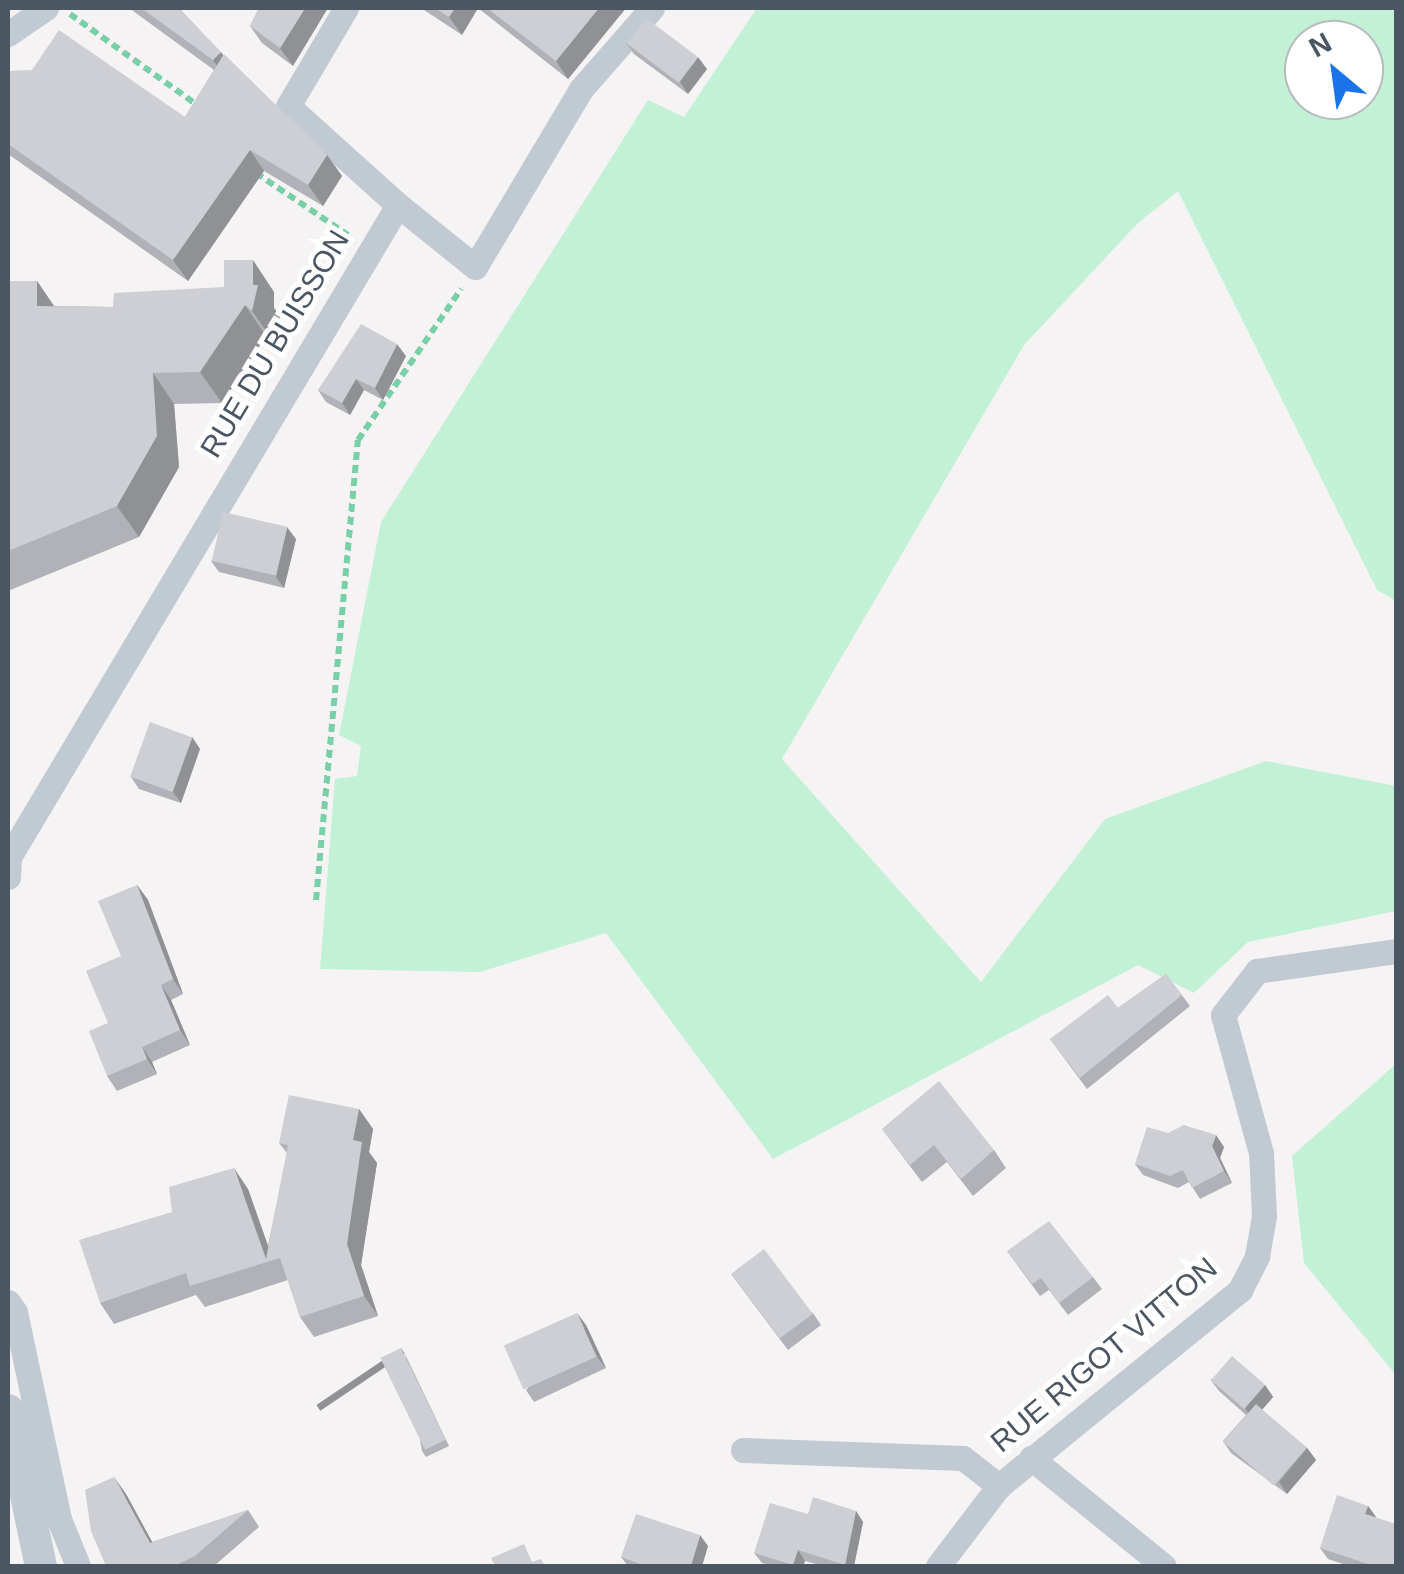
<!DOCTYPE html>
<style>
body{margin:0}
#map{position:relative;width:1404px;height:1574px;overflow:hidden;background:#f5f3f3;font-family:Helvetica,sans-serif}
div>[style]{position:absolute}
.green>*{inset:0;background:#c3f1d5}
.path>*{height:6px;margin-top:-3px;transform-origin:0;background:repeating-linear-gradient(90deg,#7ad0a6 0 8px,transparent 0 13px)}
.minor>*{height:25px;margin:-12.5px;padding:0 12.5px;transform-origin:12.5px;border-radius:12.5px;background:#c1cad2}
.tertiary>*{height:32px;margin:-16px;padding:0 16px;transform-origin:16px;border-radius:16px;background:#c1cad2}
.wall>*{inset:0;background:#b0b2b7}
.shaded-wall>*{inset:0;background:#909195;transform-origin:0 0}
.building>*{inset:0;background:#cdcfd5;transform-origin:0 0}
span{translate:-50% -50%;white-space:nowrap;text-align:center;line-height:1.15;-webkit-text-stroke:10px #fff;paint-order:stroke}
.street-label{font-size:30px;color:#4a5661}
.frame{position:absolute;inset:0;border:10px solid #4a5661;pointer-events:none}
.north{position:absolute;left:1284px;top:20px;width:100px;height:100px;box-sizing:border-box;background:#fff;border:2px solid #b7bbc0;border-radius:50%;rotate:331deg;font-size:28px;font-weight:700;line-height:40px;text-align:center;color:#4a5661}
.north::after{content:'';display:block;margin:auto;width:35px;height:45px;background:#1a73e8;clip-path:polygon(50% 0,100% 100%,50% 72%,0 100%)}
</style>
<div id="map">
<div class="green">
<i style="clip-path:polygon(evenodd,757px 8px,1396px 8px,1396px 601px,1377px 590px,1178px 191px,1137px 224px,1024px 345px,782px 759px,981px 982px,1105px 819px,1266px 761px,1396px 786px,1396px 911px,1248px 942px,1194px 993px,1138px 965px,773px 1159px,606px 933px,480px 972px,320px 969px,335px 779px,357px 776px,361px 746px,339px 735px,381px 522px,648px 100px,684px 117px,757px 8px,1304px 40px,1364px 40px,1364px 100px,1304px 100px,1304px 40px)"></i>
<i style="clip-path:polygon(1396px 1064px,1396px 1375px,1304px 1263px,1292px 1156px)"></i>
</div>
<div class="path">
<i style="left:70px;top:14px;width:156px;rotate:35.6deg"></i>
<i style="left:256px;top:173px;width:111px;rotate:34deg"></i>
<i style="left:316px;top:900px;width:462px;rotate:-84.8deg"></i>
<i style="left:358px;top:440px;width:183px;rotate:-55.7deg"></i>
</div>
<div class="minor">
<i style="left:346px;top:8px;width:114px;rotate:120.6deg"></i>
<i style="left:288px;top:106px;width:148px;rotate:42deg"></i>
<i style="left:8px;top:34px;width:46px;rotate:-34.4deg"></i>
<i style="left:8px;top:877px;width:20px;rotate:-87deg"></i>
<i style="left:9px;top:857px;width:759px;rotate:-59.18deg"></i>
<i style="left:398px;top:205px;width:99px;rotate:38.8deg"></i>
<i style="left:475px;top:267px;width:207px;rotate:-59.2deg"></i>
<i style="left:581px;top:89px;width:108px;rotate:-48.8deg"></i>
<i style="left:8px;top:1302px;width:12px;rotate:55deg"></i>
<i style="left:15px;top:1312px;width:212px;rotate:78deg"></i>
<i style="left:59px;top:1519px;width:51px;rotate:68deg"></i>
<i style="left:743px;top:1450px;width:220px;rotate:2.1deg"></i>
<i style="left:963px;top:1458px;width:46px;rotate:37.9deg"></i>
<i style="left:1031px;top:1458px;width:171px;rotate:39.1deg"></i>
<i style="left:938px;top:1566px;width:101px;rotate:-52.7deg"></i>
<i style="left:999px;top:1486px;width:311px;rotate:-39.1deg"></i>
<i style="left:1240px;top:1290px;width:38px;rotate:-63deg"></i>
<i style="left:1257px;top:1256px;width:41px;rotate:-80.1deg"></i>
<i style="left:1264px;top:1216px;width:63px;rotate:-92.7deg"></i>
<i style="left:1261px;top:1153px;width:143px;rotate:-105.4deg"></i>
<i style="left:1223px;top:1015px;width:56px;rotate:-52.3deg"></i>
<i style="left:1257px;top:971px;width:140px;rotate:-8.2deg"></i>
</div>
<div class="tertiary">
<i style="left:8px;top:1410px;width:159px;rotate:78.1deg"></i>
</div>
<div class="wall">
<i style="clip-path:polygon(129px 8px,179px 8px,223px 56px,327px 155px,342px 176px,323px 206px,264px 171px,188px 281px,8px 154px,8px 71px,185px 117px,214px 70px)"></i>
<i style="clip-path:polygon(259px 8px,293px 66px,262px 43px,250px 26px)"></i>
<i style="clip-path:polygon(421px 8px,626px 8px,568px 79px,478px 8px,462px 35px)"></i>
<i style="clip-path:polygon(625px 42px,707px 69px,688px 94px,634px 54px)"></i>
<i style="clip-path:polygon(8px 281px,37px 281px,54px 306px,113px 307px,274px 292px,274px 308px,280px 316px,274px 342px,266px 336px,222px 403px,174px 404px,179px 467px,139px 537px,8px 591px)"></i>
<i style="clip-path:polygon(406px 356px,383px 400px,364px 390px,350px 415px,326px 402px,318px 390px)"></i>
<i style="clip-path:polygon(296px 539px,284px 588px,219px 572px,211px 561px)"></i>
<i style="clip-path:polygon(192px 737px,200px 749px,181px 803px,139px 789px,131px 777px)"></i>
<i style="clip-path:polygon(137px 885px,148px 900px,183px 994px,171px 1000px,190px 1045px,152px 1062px,157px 1074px,117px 1091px,107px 1076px,108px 1023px)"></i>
<i style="clip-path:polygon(1166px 974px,1190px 1006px,1087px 1089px,1050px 1039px,1118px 1008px)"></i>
<i style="clip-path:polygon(359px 1109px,373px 1129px,369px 1152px,377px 1163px,361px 1265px,378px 1316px,314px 1337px,300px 1317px,288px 1280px,205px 1307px,196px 1295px,114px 1324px,100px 1303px,248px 1189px,268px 1246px,287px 1153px,279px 1143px)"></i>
<i style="clip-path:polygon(882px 1129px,994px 1150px,1006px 1168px,973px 1196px,947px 1162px,922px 1182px)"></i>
<i style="clip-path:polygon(1168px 1133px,1224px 1147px,1220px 1158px,1232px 1183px,1200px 1199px,1189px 1182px,1178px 1188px,1143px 1175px,1135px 1164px)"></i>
<i style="clip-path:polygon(1007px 1251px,1093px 1277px,1102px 1289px,1068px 1315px,1049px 1290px,1040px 1296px)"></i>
<i style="clip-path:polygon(731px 1274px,813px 1313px,821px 1325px,788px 1350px)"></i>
<i style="clip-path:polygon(586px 1325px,606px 1368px,534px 1402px,526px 1390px)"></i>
<i style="clip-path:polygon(405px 1354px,449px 1446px,426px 1457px,422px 1451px)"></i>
<i style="clip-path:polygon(1210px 1379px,1265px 1385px,1273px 1397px,1262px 1410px,1307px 1448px,1316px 1460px,1287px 1494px,1231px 1453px,1223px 1441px,1246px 1415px,1219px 1391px)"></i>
<i style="clip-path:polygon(126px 1494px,152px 1542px,248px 1510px,259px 1527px,214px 1566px,106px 1566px)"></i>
<i style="clip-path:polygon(1368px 1506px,1376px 1517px,1396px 1566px,1349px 1566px,1328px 1559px,1320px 1548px)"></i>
<i style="clip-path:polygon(856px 1511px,863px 1522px,854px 1566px,823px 1566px,805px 1561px,803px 1566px,772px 1566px,762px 1563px,754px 1553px,808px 1514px)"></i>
<i style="clip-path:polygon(708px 1546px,702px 1566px,628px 1566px,621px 1557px)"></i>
</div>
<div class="shaded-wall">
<i style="clip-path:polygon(305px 8px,328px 8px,293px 66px,280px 48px)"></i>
<i style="clip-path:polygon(455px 8px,478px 8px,462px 35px,449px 17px)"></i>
<i style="clip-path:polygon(599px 8px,626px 8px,568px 79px,556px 61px)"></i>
<i style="clip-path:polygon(221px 52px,233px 69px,226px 78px,213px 60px)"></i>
<i style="clip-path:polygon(698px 57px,707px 69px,688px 94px,680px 82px)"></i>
<i style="clip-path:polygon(250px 150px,264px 171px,188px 281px,173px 260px)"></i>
<i style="clip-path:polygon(327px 155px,342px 176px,323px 206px,308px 185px)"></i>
<i style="clip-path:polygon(253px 260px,274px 292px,274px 308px,280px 316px,274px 342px,252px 311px)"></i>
<i style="clip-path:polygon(37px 281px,58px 312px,37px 306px)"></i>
<i style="clip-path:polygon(245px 305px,266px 336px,222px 403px,200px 372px)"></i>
<i style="clip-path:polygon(397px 344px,406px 356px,383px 400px,375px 388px)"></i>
<i style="clip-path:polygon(153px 373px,174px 404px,179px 467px,139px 537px,117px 506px)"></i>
<i style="clip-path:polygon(356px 379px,364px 390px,350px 415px,342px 403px)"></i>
<i style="clip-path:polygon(287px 527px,296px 539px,284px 588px,276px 577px)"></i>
<i style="clip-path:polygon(192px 737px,200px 749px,181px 803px,173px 792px)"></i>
<i style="clip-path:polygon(137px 885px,148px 900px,183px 994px,173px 979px)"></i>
<i style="clip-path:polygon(161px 985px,171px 1000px,190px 1045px,180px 1030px)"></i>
<i style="clip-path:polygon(142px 1047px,152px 1062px,157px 1074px,147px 1059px)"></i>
<i style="clip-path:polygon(359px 1109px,373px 1129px,369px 1152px,377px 1163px,361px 1265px,378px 1316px,364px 1296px,347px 1244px,353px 1140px)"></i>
<i style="clip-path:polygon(1216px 1135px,1224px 1147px,1220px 1158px,1232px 1183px,1224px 1171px,1212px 1146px)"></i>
<i style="clip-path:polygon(234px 1168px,248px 1189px,273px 1260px,266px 1259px)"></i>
<i style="clip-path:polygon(577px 1313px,586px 1325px,606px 1368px,597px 1357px)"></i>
<i style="left:401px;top:1348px;width:7px;height:102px;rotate:56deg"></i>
<i style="clip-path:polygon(1265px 1385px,1273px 1397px,1253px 1420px,1245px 1408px)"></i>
<i style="clip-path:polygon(1307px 1448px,1316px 1460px,1287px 1494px,1279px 1482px)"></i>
<i style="clip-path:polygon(114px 1477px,126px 1494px,162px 1560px,150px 1543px)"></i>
<i style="clip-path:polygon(1368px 1506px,1376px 1517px,1365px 1514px)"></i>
<i style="clip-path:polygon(856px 1511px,863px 1522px,854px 1566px,846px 1566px,845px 1565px)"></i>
<i style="clip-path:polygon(700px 1535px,708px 1546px,702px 1566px,691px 1566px)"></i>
<i style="clip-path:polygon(798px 1550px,805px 1561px,803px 1566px,794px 1566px,793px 1565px)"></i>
</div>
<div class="building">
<i style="clip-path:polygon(141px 8px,179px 8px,221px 52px,213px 60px)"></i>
<i style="clip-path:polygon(259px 8px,305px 8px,280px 48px,250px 26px)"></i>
<i style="clip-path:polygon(435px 8px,455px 8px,449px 17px)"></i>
<i style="clip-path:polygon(487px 8px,599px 8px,556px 61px)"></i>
<i style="left:646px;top:18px;width:65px;height:32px;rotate:37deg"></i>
<i style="clip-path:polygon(59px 30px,185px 117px,224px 54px,327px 155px,308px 185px,250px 150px,173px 260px,8px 144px,8px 104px,10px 100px,8px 100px,8px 71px,32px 70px)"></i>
<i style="clip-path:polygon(224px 260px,253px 260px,253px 285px,258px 285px,252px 311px,245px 305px,200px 372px,153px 373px,157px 436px,117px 506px,8px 551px,8px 281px,37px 281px,37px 306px,113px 307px,114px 293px,224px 287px)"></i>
<i style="clip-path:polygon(361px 324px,397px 344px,375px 388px,356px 379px,342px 403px,318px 390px)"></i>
<i style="left:223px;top:512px;width:66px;height:50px;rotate:13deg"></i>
<i style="left:150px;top:722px;width:45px;height:58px;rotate:20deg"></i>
<i style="clip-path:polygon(137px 885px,173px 979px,161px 985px,180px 1030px,142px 1047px,147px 1059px,107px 1076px,89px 1031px,108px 1023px,86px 971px,121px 956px,98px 901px)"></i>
<i style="clip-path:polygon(1166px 974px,1182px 995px,1080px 1078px,1050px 1039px,1108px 995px,1118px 1008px)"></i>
<i style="clip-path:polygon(939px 1081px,994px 1150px,961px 1179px,934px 1145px,910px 1165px,882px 1129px)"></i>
<i style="clip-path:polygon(289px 1095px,359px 1109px,353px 1140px,362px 1142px,347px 1244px,364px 1296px,300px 1317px,280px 1258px,190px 1286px,186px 1273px,100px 1303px,79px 1240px,172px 1212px,169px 1187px,234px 1168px,266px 1259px,288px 1145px,279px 1143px)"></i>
<i style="clip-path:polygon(1184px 1125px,1216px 1135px,1212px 1146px,1224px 1171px,1192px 1188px,1183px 1170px,1170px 1176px,1135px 1164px,1147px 1127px,1168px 1133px)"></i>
<i style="clip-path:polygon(1049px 1221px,1093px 1277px,1059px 1303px,1041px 1278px,1032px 1284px,1007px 1251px)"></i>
<i style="left:764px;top:1249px;width:81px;height:41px;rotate:53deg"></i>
<i style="left:577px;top:1313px;width:48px;height:80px;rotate:66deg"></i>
<i style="left:401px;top:1348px;width:102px;height:23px;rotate:64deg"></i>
<i style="left:1232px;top:1356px;width:44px;height:32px;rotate:41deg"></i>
<i style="left:1256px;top:1404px;width:67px;height:50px;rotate:41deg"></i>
<i style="clip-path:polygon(114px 1477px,150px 1543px,248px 1510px,195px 1556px,174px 1566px,106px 1566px,91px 1531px,85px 1490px)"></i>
<i style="clip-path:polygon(1337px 1495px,1368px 1506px,1365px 1514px,1396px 1524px,1396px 1566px,1374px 1566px,1320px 1548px)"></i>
<i style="clip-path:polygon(813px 1497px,856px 1511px,845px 1565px,798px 1550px,793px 1565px,754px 1553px,770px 1503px,808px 1514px)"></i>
<i style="clip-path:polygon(636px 1514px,700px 1535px,691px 1566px,645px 1566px,621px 1557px)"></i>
<i style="clip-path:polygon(524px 1544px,532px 1562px,541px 1559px,545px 1566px,495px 1566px,491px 1558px)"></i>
</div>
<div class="street-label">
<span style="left:275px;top:344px;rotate:-59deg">RUE DU BUISSON</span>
<span style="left:1104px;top:1355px;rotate:-40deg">RUE RIGOT VITTON</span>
</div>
<div class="frame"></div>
<div class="north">N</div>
</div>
